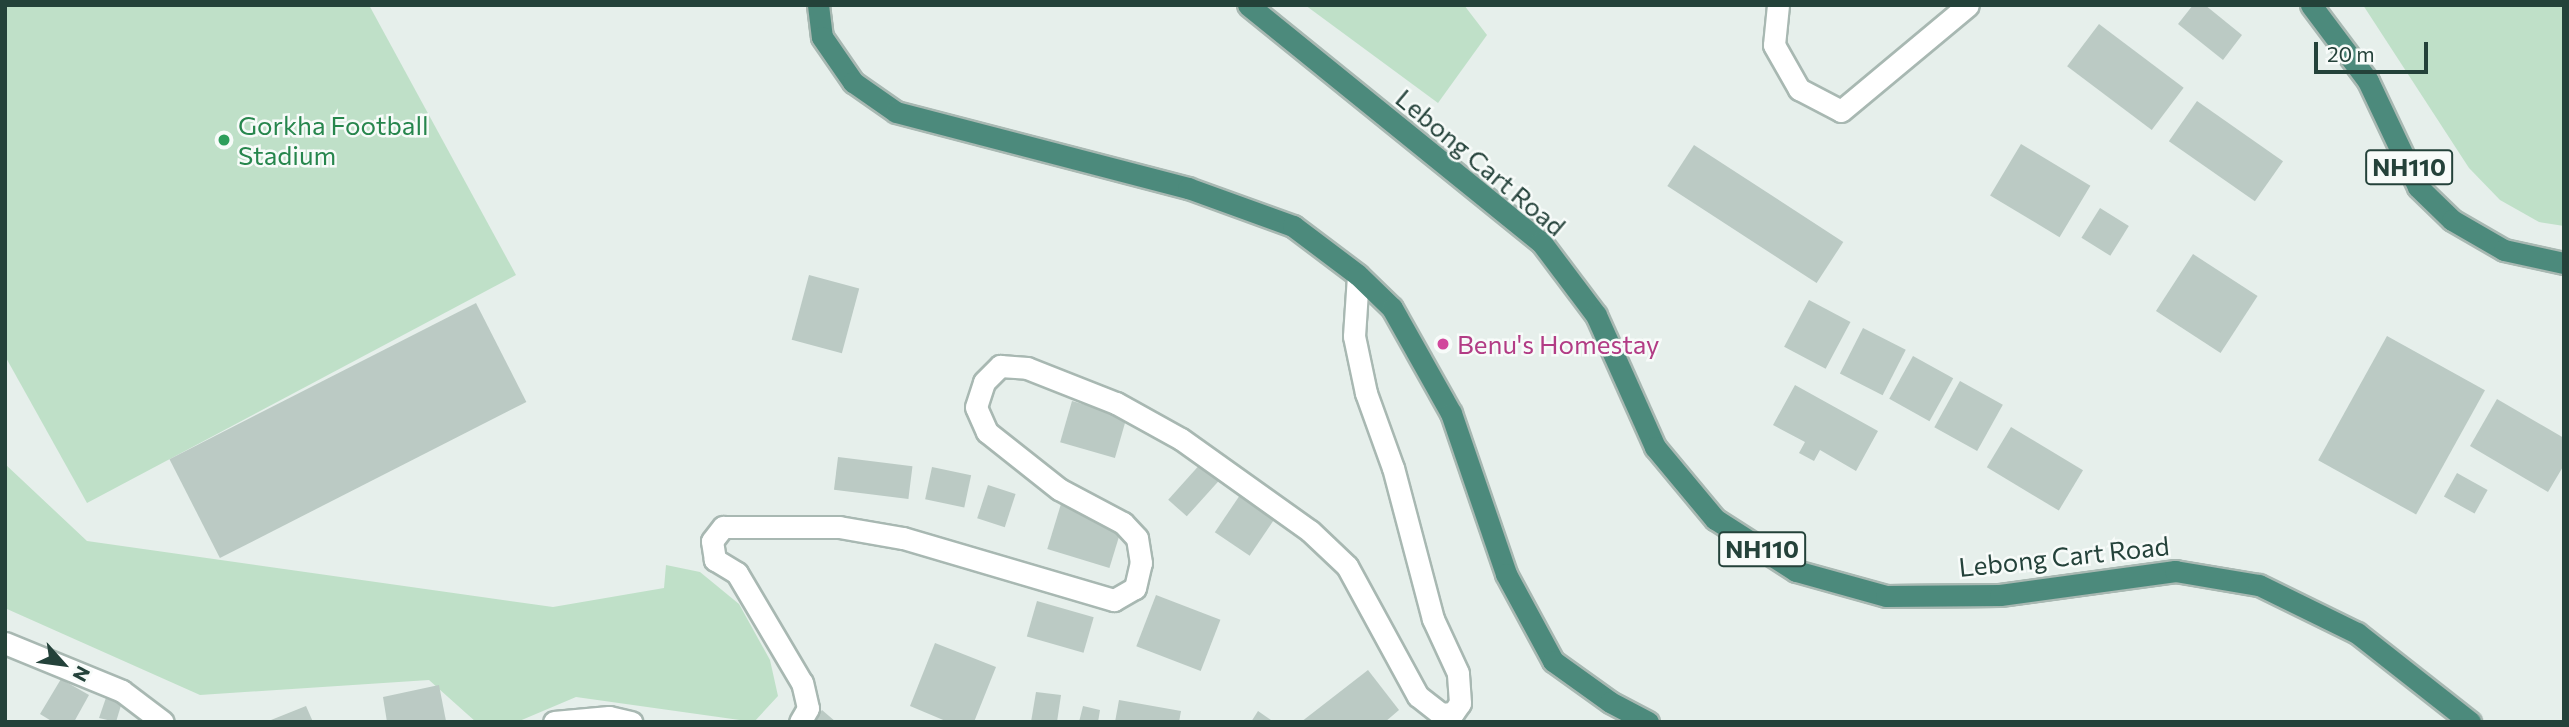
<!DOCTYPE html>
<style>
body{margin:0}
#map{position:relative;width:2569px;height:727px;overflow:hidden;background:#e6efeb;font-family:Commissioner,sans-serif}
div>[style]{position:absolute}
.green>*{inset:0;background:#bfe0c8}
.building>*{inset:0;background:#bbcac4;transform-origin:0 0}
.roads{filter:drop-shadow(2px 0 #a8b8b2) drop-shadow(-2px 0 #a8b8b2) drop-shadow(0 2px #a8b8b2) drop-shadow(0 -2px #a8b8b2)}
.minor>*{height:21px;margin:-10.5px;padding:0 10.5px;transform-origin:10.5px;border-radius:10.5px;background:#fff}
.trunk>*{height:21px;margin:-10.5px;padding:0 10.5px;transform-origin:10.5px;border-radius:10.5px;background:#4c8a7c}
.dots>*{width:19px;height:19px;translate:-50% -50%;box-sizing:border-box;border:4px solid #f7fbf9;border-radius:50%}
span{translate:-50% -50%;white-space:nowrap;text-align:center;line-height:1.15;-webkit-text-stroke:5px #f7fbf9;paint-order:stroke}
.shield-label span{padding:2px 5px;background:#f7fbf9;border:2px solid;border-radius:5px;-webkit-text-stroke-width:0}
.shield-label{font-size:24px;color:#24423a;font-weight:700}
.leisure-label{font-size:26px;color:#27864d}
.left{translate:0 -50%;text-align:left}
.street-label{font-size:26px;color:#24423a}
.hotel-label{font-size:26px;color:#b23c85}
.frame{position:absolute;inset:0;border:7px solid #24423a;pointer-events:none}
.north{position:absolute;left:28px;top:629px;width:70px;height:70px;-webkit-text-stroke:5px #f7fbf9;paint-order:stroke;rotate:118deg;font-size:19px;font-weight:700;line-height:28px;text-align:center;color:#24423a}
.north::after{content:'';display:block;margin:auto;width:24px;height:32px;background:#24423a;clip-path:polygon(50% 0,100% 100%,50% 72%,0 100%)}
.scale{position:absolute;left:2314px;top:42px;width:114px;height:32px;box-sizing:border-box;border:4px solid #24423a;border-top:0;padding-left:9px;font-size:21px;line-height:24px;white-space:nowrap;color:#24423a;-webkit-text-stroke:5px #f7fbf9;paint-order:stroke}
</style>
<div id="map">
<div class="green">
<i style="clip-path:polygon(5px 5px,369px 5px,516px 275px,87px 503px,5px 356px)"></i>
<i style="clip-path:polygon(1305px 5px,1464px 5px,1487px 35px,1438px 103px)"></i>
<i style="clip-path:polygon(2363px 5px,2564px 5px,2564px 226px,2539px 222px,2500px 200px,2469px 168px)"></i>
<i style="clip-path:polygon(5px 464px,87px 541px,553px 607px,664px 588px,666px 565px,700px 572px,739px 604px,770px 660px,778px 696px,754px 722px,576px 697px,517px 722px,476px 722px,429px 680px,200px 695px,7px 609px)"></i>
</div>
<div class="building">
<i style="clip-path:polygon(2193px 5px,2205px 5px,2242px 35px,2223px 60px,2178px 24px)"></i>
<i style="left:2099px;top:24px;width:106px;height:53px;rotate:37deg"></i>
<i style="left:2197px;top:101px;width:105px;height:49px;rotate:35deg"></i>
<i style="left:2021px;top:144px;width:81px;height:60px;rotate:31deg"></i>
<i style="left:1694px;top:145px;width:178px;height:49px;rotate:33deg"></i>
<i style="left:2100px;top:208px;width:34px;height:35px;rotate:32deg"></i>
<i style="left:2193px;top:254px;width:77px;height:68px;rotate:33deg"></i>
<i style="left:809px;top:275px;width:52px;height:67px;rotate:15deg"></i>
<i style="left:1809px;top:300px;width:47px;height:53px;rotate:28deg"></i>
<i style="left:476px;top:303px;width:111px;height:344px;rotate:63deg"></i>
<i style="left:1863px;top:328px;width:48px;height:51px;rotate:27deg"></i>
<i style="left:2387px;top:336px;width:112px;height:142px;rotate:29deg"></i>
<i style="left:1913px;top:356px;width:46px;height:49px;rotate:29deg"></i>
<i style="left:1960px;top:381px;width:49px;height:53px;rotate:29deg"></i>
<i style="clip-path:polygon(1795px 385px,1878px 431px,1856px 471px,1820px 450px,1814px 461px,1799px 453px,1805px 442px,1773px 425px)"></i>
<i style="clip-path:polygon(2497px 399px,2564px 438px,2564px 465px,2548px 492px,2470px 446px)"></i>
<i style="left:1072px;top:401px;width:57px;height:43px;rotate:16deg"></i>
<i style="left:2011px;top:427px;width:84px;height:47px;rotate:31deg"></i>
<i style="left:838px;top:457px;width:75px;height:33px;rotate:7deg"></i>
<i style="left:1203px;top:461px;width:25px;height:52px;rotate:42deg"></i>
<i style="left:932px;top:467px;width:40px;height:33px;rotate:12deg"></i>
<i style="left:2457px;top:473px;width:35px;height:27px;rotate:29deg"></i>
<i style="left:988px;top:485px;width:29px;height:35px;rotate:18deg"></i>
<i style="left:1240px;top:495px;width:42px;height:45px;rotate:34deg"></i>
<i style="left:1061px;top:504px;width:65px;height:47px;rotate:17deg"></i>
<i style="left:1156px;top:595px;width:69px;height:55px;rotate:21deg"></i>
<i style="left:1037px;top:601px;width:59px;height:37px;rotate:16deg"></i>
<i style="clip-path:polygon(935px 643px,996px 667px,974px 722px,948px 722px,910px 706px)"></i>
<i style="clip-path:polygon(1368px 670px,1399px 710px,1385px 722px,1301px 722px)"></i>
<i style="clip-path:polygon(61px 679px,89px 695px,74px 722px,53px 722px,40px 714px)"></i>
<i style="clip-path:polygon(439px 685px,446px 721px,387px 722px,383px 697px)"></i>
<i style="clip-path:polygon(110px 686px,125px 692px,116px 722px,99px 718px)"></i>
<i style="clip-path:polygon(1036px 692px,1061px 695px,1057px 722px,1031px 722px)"></i>
<i style="clip-path:polygon(1119px 700px,1181px 711px,1179px 722px,1115px 722px)"></i>
<i style="clip-path:polygon(306px 706px,313px 722px,266px 722px)"></i>
<i style="clip-path:polygon(1083px 706px,1100px 710px,1098px 722px,1079px 722px)"></i>
<i style="clip-path:polygon(822px 710px,836px 722px,813px 722px)"></i>
<i style="clip-path:polygon(1258px 711px,1274px 722px,1251px 722px)"></i>
</div>
<div class="roads">
<div class="minor">
<i style="left:1778px;top:5px;width:40px;rotate:95.7deg"></i>
<i style="left:1774px;top:45px;width:51px;rotate:60.4deg"></i>
<i style="left:1799px;top:89px;width:47px;rotate:27.6deg"></i>
<i style="left:1841px;top:111px;width:165px;rotate:-39.8deg"></i>
<i style="left:5px;top:643px;width:126px;rotate:22.3deg"></i>
<i style="left:122px;top:691px;width:51px;rotate:37.1deg"></i>
<i style="left:554px;top:722px;width:55px;rotate:-5.2deg"></i>
<i style="left:609px;top:717px;width:23px;rotate:13deg"></i>
<i style="left:800px;top:722px;width:16px;rotate:-60deg"></i>
<i style="left:808px;top:708px;width:26px;rotate:-103deg"></i>
<i style="left:802px;top:683px;width:128px;rotate:-120.6deg"></i>
<i style="left:737px;top:573px;width:26px;rotate:-149deg"></i>
<i style="left:715px;top:560px;width:19px;rotate:-99deg"></i>
<i style="left:712px;top:541px;width:18px;rotate:-52deg"></i>
<i style="left:723px;top:527px;width:116px"></i>
<i style="left:839px;top:527px;width:65px;rotate:9.8deg"></i>
<i style="left:903px;top:538px;width:220px;rotate:16.4deg"></i>
<i style="left:1114px;top:600px;width:24px;rotate:-30deg"></i>
<i style="left:1135px;top:588px;width:26px;rotate:-77deg"></i>
<i style="left:1141px;top:563px;width:25px;rotate:-99deg"></i>
<i style="left:1137px;top:538px;width:21px;rotate:-133deg"></i>
<i style="left:1123px;top:523px;width:72px;rotate:-152deg"></i>
<i style="left:1059px;top:489px;width:92px;rotate:-141.6deg"></i>
<i style="left:987px;top:432px;width:27px;rotate:-114deg"></i>
<i style="left:976px;top:407px;width:26px;rotate:-72deg"></i>
<i style="left:984px;top:382px;width:23px;rotate:-45deg"></i>
<i style="left:1000px;top:366px;width:27px;rotate:4deg"></i>
<i style="left:1027px;top:368px;width:96px;rotate:21.5deg"></i>
<i style="left:1116px;top:403px;width:74px;rotate:29deg"></i>
<i style="left:1181px;top:439px;width:158px;rotate:35.5deg"></i>
<i style="left:1310px;top:531px;width:51px;rotate:43.4deg"></i>
<i style="left:1347px;top:566px;width:148px;rotate:61.4deg"></i>
<i style="left:1418px;top:696px;width:29px;rotate:38deg"></i>
<i style="left:1441px;top:714px;width:12px;rotate:-5deg"></i>
<i style="left:1453px;top:713px;width:12px;rotate:-55deg"></i>
<i style="left:1460px;top:703px;width:30px;rotate:-94deg"></i>
<i style="left:1458px;top:673px;width:60px;rotate:-114.8deg"></i>
<i style="left:1433px;top:619px;width:156px;rotate:-104.8deg"></i>
<i style="left:1393px;top:468px;width:80px;rotate:-109.8deg"></i>
<i style="left:1366px;top:393px;width:58px;rotate:-101.9deg"></i>
<i style="left:1354px;top:336px;width:61px;rotate:-86.2deg"></i>
</div>
<div class="trunk">
<i style="left:818px;top:5px;width:32px;rotate:83deg"></i>
<i style="left:822px;top:37px;width:55px;rotate:55.4deg"></i>
<i style="left:853px;top:82px;width:52px;rotate:34.9deg"></i>
<i style="left:896px;top:112px;width:302px;rotate:14.6deg"></i>
<i style="left:1188px;top:188px;width:112px;rotate:19.9deg"></i>
<i style="left:1293px;top:226px;width:81px;rotate:37deg"></i>
<i style="left:1358px;top:275px;width:47px;rotate:44.1deg"></i>
<i style="left:1392px;top:308px;width:120px;rotate:60.7deg"></i>
<i style="left:1451px;top:413px;width:170px;rotate:71.1deg"></i>
<i style="left:1506px;top:574px;width:99px;rotate:61.6deg"></i>
<i style="left:1553px;top:661px;width:70px;rotate:35.7deg"></i>
<i style="left:1610px;top:702px;width:43px;rotate:27.8deg"></i>
<i style="left:1248px;top:5px;width:377px;rotate:39deg"></i>
<i style="left:1541px;top:242px;width:91px;rotate:53deg"></i>
<i style="left:1596px;top:315px;width:145px;rotate:65.9deg"></i>
<i style="left:1655px;top:447px;width:94px;rotate:50.2deg"></i>
<i style="left:1715px;top:519px;width:96px;rotate:32.7deg"></i>
<i style="left:1796px;top:571px;width:93px;rotate:15.5deg"></i>
<i style="left:1886px;top:596px;width:114px;rotate:-0.5deg"></i>
<i style="left:2000px;top:595px;width:177px;rotate:-7.8deg"></i>
<i style="left:2175px;top:571px;width:85px;rotate:9.5deg"></i>
<i style="left:2259px;top:585px;width:109px;rotate:26.1deg"></i>
<i style="left:2357px;top:633px;width:144px;rotate:38.2deg"></i>
<i style="left:2311px;top:5px;width:95px;rotate:53.1deg"></i>
<i style="left:2368px;top:81px;width:117px;rotate:64.7deg"></i>
<i style="left:2418px;top:187px;width:47px;rotate:44.1deg"></i>
<i style="left:2452px;top:220px;width:60px;rotate:30deg"></i>
<i style="left:2504px;top:250px;width:61px;rotate:12.2deg"></i>
</div>
</div>
<div class="dots">
<i style="left:224px;top:140px;background:#2e9e5b"></i>
<i style="left:1443px;top:344px;background:#d1479c"></i>
</div>
<div class="shield-label">
<span style="left:2409px;top:167px">NH110</span>
<span style="left:1762px;top:549px">NH110</span>
</div>
<div class="leisure-label">
<span class="left" style="left:238px;top:140px">Gorkha Football<br>Stadium</span>
</div>
<div class="street-label">
<span style="left:1481px;top:162px;rotate:40deg">Lebong Cart Road</span>
<span style="left:2064px;top:556px;rotate:-6deg">Lebong Cart Road</span>
</div>
<div class="hotel-label">
<span class="left" style="left:1457px;top:344px">Benu's Homestay</span>
</div>
<div class="frame"></div>
<div class="north">N</div>
<div class="scale">20 m</div>
</div>
